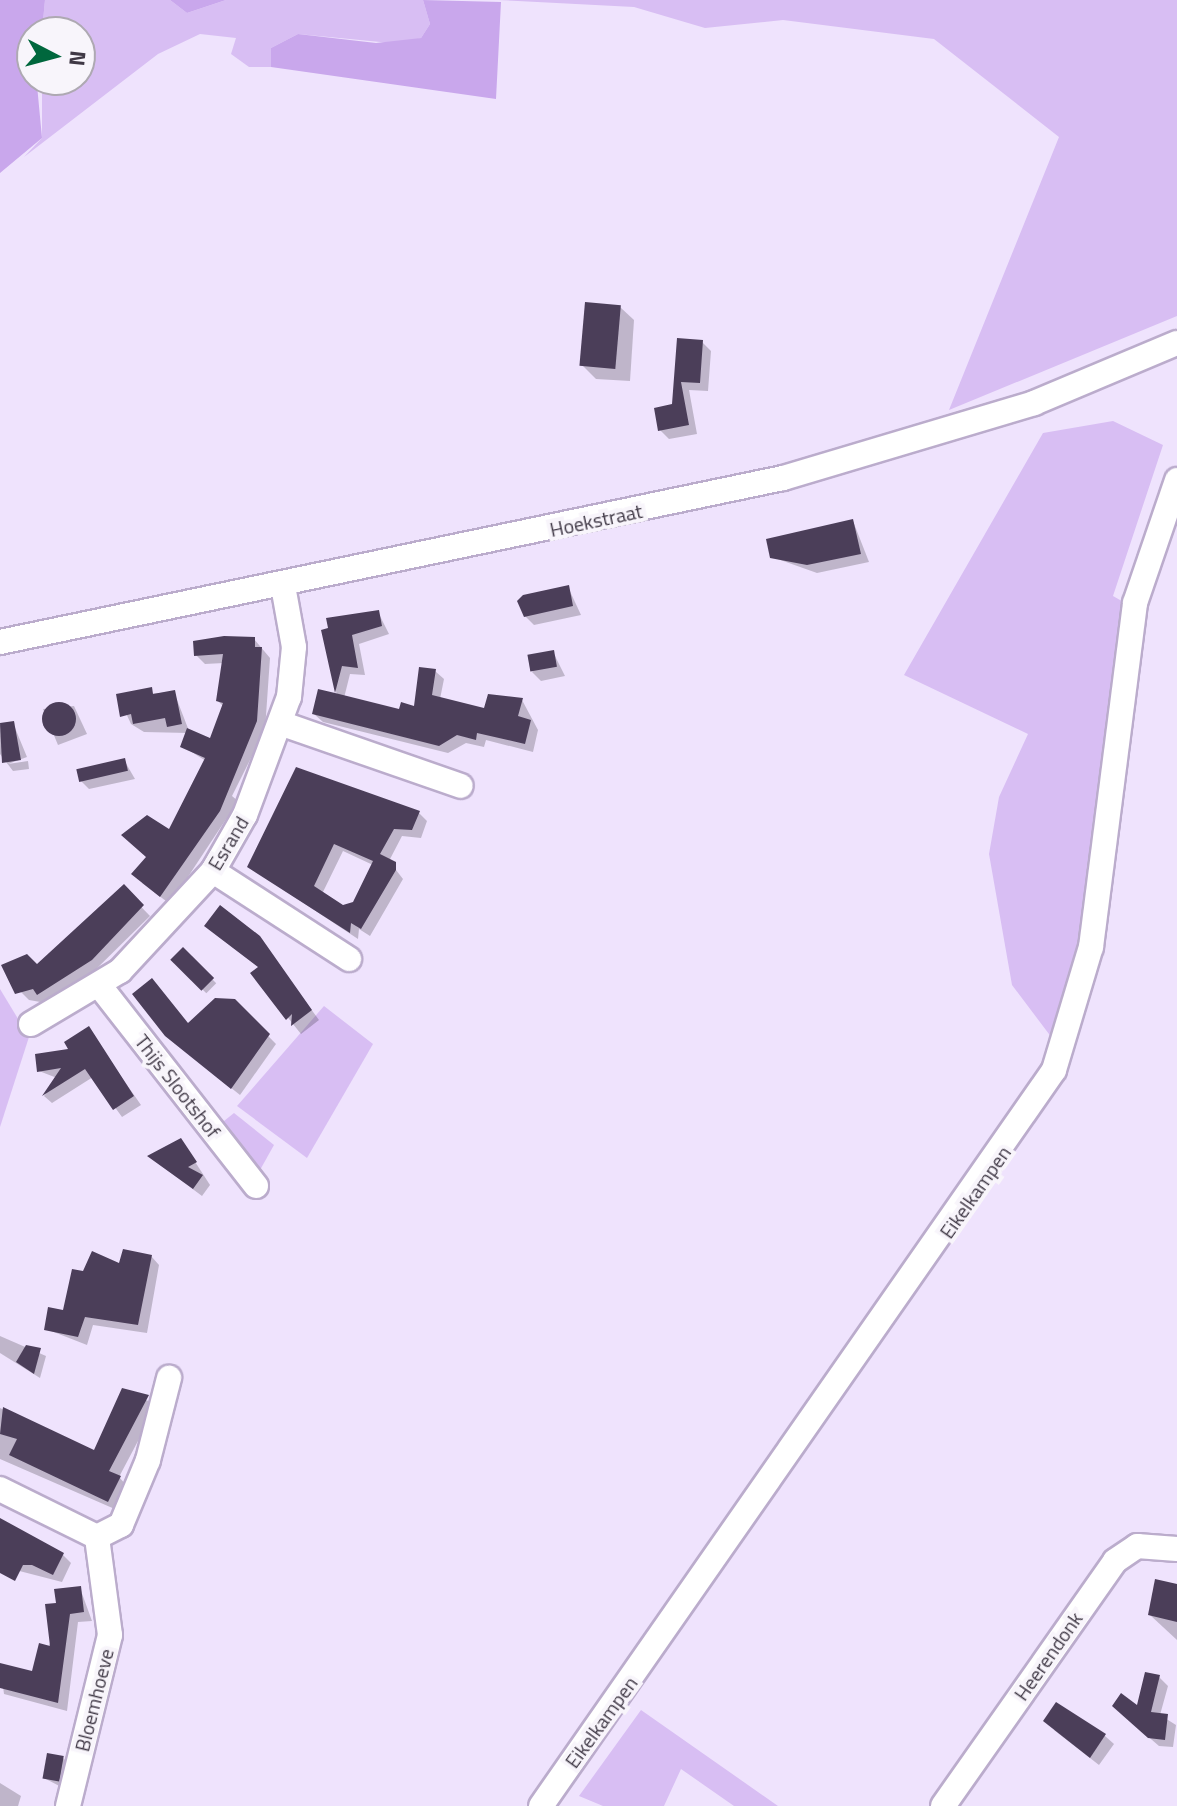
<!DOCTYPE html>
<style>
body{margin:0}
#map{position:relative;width:1177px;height:1806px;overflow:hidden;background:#efe3fd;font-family:"Titillium Web",sans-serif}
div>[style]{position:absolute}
.green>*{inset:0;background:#d8bef3}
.water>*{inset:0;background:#c9a7ec}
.shadow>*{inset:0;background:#0003;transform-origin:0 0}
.building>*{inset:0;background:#4b3e59;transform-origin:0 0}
.round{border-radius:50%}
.roads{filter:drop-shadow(2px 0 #bbaccc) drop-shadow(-2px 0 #bbaccc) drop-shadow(0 2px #bbaccc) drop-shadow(0 -2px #bbaccc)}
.minor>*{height:24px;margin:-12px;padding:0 12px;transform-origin:12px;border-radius:12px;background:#fff}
span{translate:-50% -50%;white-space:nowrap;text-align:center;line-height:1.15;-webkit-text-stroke:8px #f8f5fb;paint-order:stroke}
.street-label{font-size:20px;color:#3f3845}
.north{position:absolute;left:16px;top:16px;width:80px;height:80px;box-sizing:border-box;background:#f8f5fb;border:2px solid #aea9b2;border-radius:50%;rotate:96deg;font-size:22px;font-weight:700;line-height:32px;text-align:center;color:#3f3845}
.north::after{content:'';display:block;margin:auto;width:28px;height:36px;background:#00673d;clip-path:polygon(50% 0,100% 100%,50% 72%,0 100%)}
</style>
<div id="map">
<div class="green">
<i style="clip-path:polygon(45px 0,170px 0,187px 13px,226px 0,423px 0,430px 24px,421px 38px,401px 44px,298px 34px,271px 48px,271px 67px,249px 67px,231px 54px,236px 38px,200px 34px,158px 54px,24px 157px,42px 138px,42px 80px,80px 80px,80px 32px,42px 32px)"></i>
<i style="clip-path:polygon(498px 0,1177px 0,1177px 316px,949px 410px,1059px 137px,934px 39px,783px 20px,705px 28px,634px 7px)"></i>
<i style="clip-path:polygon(1113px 421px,1163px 445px,1113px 596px,1127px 604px,1078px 962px,1055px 1042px,1012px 985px,989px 854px,999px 797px,1028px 734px,904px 675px,1043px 433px)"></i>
<i style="clip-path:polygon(0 989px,29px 1037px,0 1127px)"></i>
<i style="clip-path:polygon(324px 1006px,373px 1044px,307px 1158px,237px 1106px)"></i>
<i style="clip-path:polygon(234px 1113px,274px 1145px,260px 1170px,251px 1171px,219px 1125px)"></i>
<i style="clip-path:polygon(641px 1710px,778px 1806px,734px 1806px,681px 1769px,664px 1806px,603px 1806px,579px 1796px)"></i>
</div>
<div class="water">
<i style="clip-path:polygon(0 0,45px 0,42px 32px,32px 32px,42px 138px,0 173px)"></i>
<i style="clip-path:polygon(170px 0,226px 0,187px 13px)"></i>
<i style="clip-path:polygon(423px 0,501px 2px,496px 99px,271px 67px,271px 48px,298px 34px,376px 43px,421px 38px,430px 24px)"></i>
</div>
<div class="shadow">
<i style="clip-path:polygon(620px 307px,634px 320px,630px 381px,596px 379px,583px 366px)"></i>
<i style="clip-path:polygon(678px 340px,702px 342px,711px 351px,708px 391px,689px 390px,697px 434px,669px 439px,660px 430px,674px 406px)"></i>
<i style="clip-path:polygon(853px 521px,869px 562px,817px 573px,772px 557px)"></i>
<i style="clip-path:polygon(568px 587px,581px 615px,534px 625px,525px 616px)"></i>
<i style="clip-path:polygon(378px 612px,389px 634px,359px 644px,365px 675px,350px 674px,344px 698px,401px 712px,416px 708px,435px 671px,444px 679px,440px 699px,486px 710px,522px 700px,538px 730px,533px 752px,486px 740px,484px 747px,466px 743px,448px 753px,323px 722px,314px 714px,337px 696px,324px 631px)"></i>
<i style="clip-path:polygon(254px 639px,270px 658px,265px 730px,232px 796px,238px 801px,170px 904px,142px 883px,148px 857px,170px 832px,206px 761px,182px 746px,188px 733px,144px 732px,131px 724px,118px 696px,174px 692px,189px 731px,212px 741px,224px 707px,218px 701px,224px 663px,205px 664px,196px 655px)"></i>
<i style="clip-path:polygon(553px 652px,565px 676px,541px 681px,532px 672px)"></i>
<i style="clip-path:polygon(74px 706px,87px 734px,58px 745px,43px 709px)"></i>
<i style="clip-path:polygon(13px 723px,27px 757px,8px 764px,28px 761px,29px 769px,13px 771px,0 754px,0 725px)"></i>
<i style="clip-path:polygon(124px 760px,135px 779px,89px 789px,81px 781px)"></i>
<i style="clip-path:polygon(evenodd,418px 812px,427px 821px,421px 838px,402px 836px,389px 861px,403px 879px,370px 936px,359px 929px,358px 939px,249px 867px,418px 812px,343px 851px,373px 865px,354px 903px,342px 907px,322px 894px,343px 851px)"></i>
<i style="clip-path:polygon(123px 888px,150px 916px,83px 982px,46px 1003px,29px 1000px,20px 991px,37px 966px)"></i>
<i style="clip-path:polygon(215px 934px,259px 938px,319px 1020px,301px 1034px,253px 974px,260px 968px)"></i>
<i style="left:183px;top:950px;width:47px;height:14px;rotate:45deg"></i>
<i style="clip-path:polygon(234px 1001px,276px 1044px,240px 1095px,175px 1043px,189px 1025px)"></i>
<i style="clip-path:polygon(88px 1029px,141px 1105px,122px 1117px,93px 1077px,52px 1103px,44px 1096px,57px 1078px,39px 1071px,71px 1051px)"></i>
<i style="clip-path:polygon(181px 1140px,210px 1185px,202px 1196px,151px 1158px)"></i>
<i style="clip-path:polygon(151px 1256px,159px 1265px,147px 1333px,93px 1325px,87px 1345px,46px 1329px,65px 1312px,84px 1273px)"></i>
<i style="clip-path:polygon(0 1336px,46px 1356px,40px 1378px,0 1353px)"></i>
<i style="clip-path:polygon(124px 1390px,157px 1405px,119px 1477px,128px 1487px,117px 1510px,0 1459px,0 1408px,95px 1453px)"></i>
<i style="clip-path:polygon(0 1521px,62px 1554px,71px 1563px,62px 1582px,0 1566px)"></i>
<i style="clip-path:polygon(1177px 1586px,1177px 1640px,1150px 1615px)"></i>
<i style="clip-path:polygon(80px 1588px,92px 1621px,78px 1622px,67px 1711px,4px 1694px,0 1665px,34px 1673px)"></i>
<i style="clip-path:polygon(1159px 1677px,1168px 1686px,1160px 1715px,1176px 1725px,1173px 1747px,1159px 1746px,1123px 1715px,1138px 1708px)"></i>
<i style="clip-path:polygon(1054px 1730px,1105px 1736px,1114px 1744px,1099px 1765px)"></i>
<i style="clip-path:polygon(63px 1758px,72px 1767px,67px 1790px,44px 1778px)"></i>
<i style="clip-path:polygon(0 1783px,21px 1796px,18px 1806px,0 1806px)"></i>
</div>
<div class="building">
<i style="left:585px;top:302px;width:36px;height:64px;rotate:5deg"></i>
<i style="clip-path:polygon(677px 338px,703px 340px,700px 383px,681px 382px,689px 425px,658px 431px,654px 408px,672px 404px)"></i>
<i style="clip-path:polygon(853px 519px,861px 554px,807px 565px,770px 558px,766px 539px)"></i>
<i style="clip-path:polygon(569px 585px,573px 606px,524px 617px,517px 601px,523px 595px)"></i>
<i style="clip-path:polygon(379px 610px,382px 626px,352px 635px,358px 668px,342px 666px,335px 693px,399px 709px,401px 702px,414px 706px,419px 667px,436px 669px,432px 695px,484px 708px,488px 694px,523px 698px,518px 716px,531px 720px,525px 744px,477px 733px,476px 740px,457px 735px,439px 746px,312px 714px,318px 689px,335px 693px,321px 630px,328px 628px,326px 618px)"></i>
<i style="clip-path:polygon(224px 636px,255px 637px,255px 647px,262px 647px,257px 721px,220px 811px,160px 897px,131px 874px,146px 857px,121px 835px,147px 815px,169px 829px,205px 758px,180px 747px,187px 728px,210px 738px,223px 703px,216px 701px,223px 654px,194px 656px,193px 641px)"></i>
<i style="left:554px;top:650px;width:17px;height:27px;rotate:80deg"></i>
<i style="clip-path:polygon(152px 687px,153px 694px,175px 690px,182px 724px,167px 727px,165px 718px,133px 724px,131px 714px,120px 717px,116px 694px)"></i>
<i class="round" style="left:42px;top:702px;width:34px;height:34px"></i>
<i style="clip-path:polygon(14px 721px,21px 760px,2px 763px,0 723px)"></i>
<i style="left:125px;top:758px;width:13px;height:50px;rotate:77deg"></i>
<i style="clip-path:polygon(evenodd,296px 767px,420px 811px,412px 830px,394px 829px,380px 854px,396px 862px,396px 870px,361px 929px,351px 923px,350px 933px,247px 867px,296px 767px,334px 844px,373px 861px,353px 902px,343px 905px,314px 886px,334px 844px)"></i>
<i style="clip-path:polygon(124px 884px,144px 905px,92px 960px,37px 995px,33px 989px,15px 994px,1px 965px,27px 954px,37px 964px)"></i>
<i style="clip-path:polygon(220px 905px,260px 936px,312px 1010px,291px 1026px,292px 1014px,286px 1020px,250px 973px,258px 967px,204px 926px)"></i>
<i style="left:183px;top:947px;width:44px;height:18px;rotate:45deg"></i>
<i style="clip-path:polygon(152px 978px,188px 1023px,215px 998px,235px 999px,270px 1034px,231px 1089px,165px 1036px,132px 994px)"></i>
<i style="clip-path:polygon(89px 1026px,134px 1096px,113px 1110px,85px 1069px,42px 1096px,61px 1068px,37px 1072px,35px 1054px,68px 1049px,64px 1042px)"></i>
<i style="clip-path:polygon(181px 1138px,197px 1162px,188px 1167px,203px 1175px,193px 1189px,147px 1156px)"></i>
<i style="clip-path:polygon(123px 1249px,152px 1255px,138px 1325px,85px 1317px,78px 1337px,44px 1330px,48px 1307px,63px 1310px,72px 1269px,83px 1271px,92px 1251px,119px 1263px)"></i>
<i style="clip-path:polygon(26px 1345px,41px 1348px,34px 1374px,16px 1362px)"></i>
<i style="clip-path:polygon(122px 1388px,149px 1395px,109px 1471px,121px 1476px,108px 1502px,9px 1455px,17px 1439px,0 1434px,3px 1407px,94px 1450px)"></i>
<i style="clip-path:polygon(0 1518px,64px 1553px,53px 1575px,32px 1565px,23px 1565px,15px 1581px,0 1573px)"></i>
<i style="clip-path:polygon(1155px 1579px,1177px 1584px,1177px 1622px,1148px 1615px)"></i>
<i style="clip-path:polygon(81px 1586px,84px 1612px,70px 1614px,58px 1703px,0 1688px,0 1663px,32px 1671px,39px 1643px,50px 1646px,45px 1604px,56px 1603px,54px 1589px)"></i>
<i style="clip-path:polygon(1145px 1672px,1160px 1675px,1151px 1712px,1168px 1714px,1165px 1740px,1148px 1738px,1112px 1706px,1121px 1693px,1137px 1705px)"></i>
<i style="clip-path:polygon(1056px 1702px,1106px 1734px,1090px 1758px,1043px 1721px)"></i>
<i style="left:47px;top:1753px;width:17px;height:26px;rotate:10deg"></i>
</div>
<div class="roads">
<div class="minor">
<i style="left:0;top:642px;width:800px;rotate:-11.83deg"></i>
<i style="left:783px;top:478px;width:262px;rotate:-16.6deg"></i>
<i style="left:1034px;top:403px;width:155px;rotate:-22.8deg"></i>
<i style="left:283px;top:724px;width:188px;rotate:19.2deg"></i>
<i style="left:213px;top:871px;width:162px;rotate:32.9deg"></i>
<i style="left:99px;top:985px;width:255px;rotate:52deg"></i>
<i style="left:31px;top:1024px;width:104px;rotate:-30.8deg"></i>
<i style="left:120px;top:971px;width:137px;rotate:-47.1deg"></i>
<i style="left:213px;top:871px;width:64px;rotate:-60.3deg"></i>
<i style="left:245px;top:815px;width:126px;rotate:-69.6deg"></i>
<i style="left:289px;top:697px;width:50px;rotate:-84.3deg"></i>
<i style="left:294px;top:647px;width:62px;rotate:-100.2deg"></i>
<i style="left:0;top:1489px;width:108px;rotate:26.3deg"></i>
<i style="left:68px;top:1806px;width:176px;rotate:-76.2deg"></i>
<i style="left:110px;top:1635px;width:99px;rotate:-97.6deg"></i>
<i style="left:97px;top:1537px;width:27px;rotate:-27deg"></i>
<i style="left:121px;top:1525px;width:70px;rotate:-67.4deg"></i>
<i style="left:148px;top:1460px;width:85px;rotate:-75.6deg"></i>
<i style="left:541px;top:1806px;width:897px;rotate:-55.12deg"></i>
<i style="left:1054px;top:1070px;width:128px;rotate:-73.3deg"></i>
<i style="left:1091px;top:947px;width:347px;rotate:-82.7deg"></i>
<i style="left:1135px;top:603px;width:130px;rotate:-71.1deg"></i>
<i style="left:943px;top:1806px;width:299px;rotate:-54.9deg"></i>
<i style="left:1115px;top:1561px;width:27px;rotate:-34deg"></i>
<i style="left:1137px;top:1546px;width:40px;rotate:4.3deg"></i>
</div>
</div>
<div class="street-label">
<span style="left:596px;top:520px;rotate:-12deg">Hoekstraat</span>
<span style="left:228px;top:843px;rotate:-59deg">Esrand</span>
<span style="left:178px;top:1086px;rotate:52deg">Thijs Slootshof</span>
<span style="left:975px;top:1192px;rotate:-55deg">Eikelkampen</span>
<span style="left:1048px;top:1656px;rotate:-55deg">Heerendonk</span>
<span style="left:94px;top:1700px;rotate:-76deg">Bloemhoeve</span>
<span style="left:601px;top:1722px;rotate:-54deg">Eikelkampen</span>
</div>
<div class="north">N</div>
</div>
